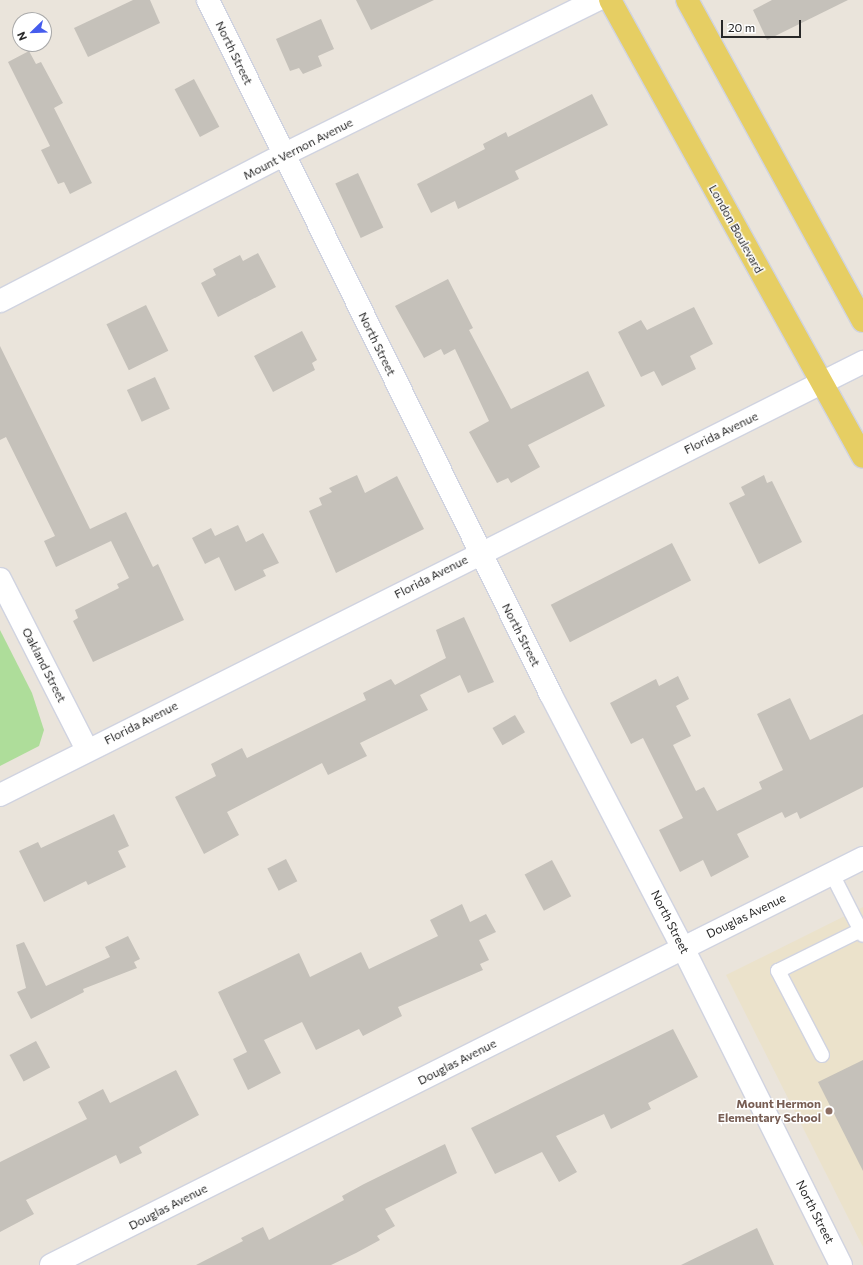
<!DOCTYPE html>
<style>
body{margin:0}
#map{position:relative;width:863px;height:1265px;overflow:hidden;background:#eae4db;font-family:Commissioner,sans-serif}
div>[style]{position:absolute}
.education>*{inset:0;background:#ebe2cb}
.green>*{inset:0;background:#aedd9a}
.building>*{inset:0;background:#c5c1ba;transform-origin:0 0}
.roads{filter:drop-shadow(1px 0 #d0d3e0) drop-shadow(-1px 0 #d0d3e0) drop-shadow(0 1px #d0d3e0) drop-shadow(0 -1px #d0d3e0)}
.lane>*{height:14px;margin:-7px;padding:0 7px;transform-origin:7px;border-radius:7px;background:#fff}
.street>*{height:22px;margin:-11px;padding:0 11px;transform-origin:11px;border-radius:11px;background:#fff}
.secondary>*{height:22px;margin:-11px;padding:0 11px;transform-origin:11px;border-radius:11px;background:#fff}
.primary>*{height:22px;margin:-11px;padding:0 11px;transform-origin:11px;border-radius:11px;background:#e6ce63}
.dots>*{width:11px;height:11px;translate:-50% -50%;box-sizing:border-box;border:2px solid #fff;border-radius:50%}
span{translate:-50% -50%;white-space:nowrap;text-align:center;line-height:1.15;-webkit-text-stroke:3px #fff;paint-order:stroke}
.street-label{font-size:12px;color:#282828}
.education-label{font-size:12px;color:#785e54;font-weight:700}
.right{translate:-100% -50%;text-align:right}
.north{position:absolute;left:12px;top:12px;width:40px;height:40px;box-sizing:border-box;background:#fff;border:1px solid #a9a9a9;border-radius:50%;rotate:247deg;font-size:11px;font-weight:700;line-height:16px;text-align:center;color:#282828}
.north::after{content:'';display:block;margin:auto;width:14px;height:18px;background:#455ced;clip-path:polygon(50% 0,100% 100%,50% 72%,0 100%)}
.scale{position:absolute;left:721px;top:20px;width:80px;height:18px;box-sizing:border-box;border:2px solid #282828;border-top:0;padding-left:5px;font-size:12px;line-height:14px;white-space:nowrap;color:#282828;-webkit-text-stroke:3px #fff;paint-order:stroke}
</style>
<div id="map">
<div class="education">
<i style="clip-path:polygon(863px 907px,863px 1247px,726px 975px)"></i>
</div>
<div class="green">
<i style="clip-path:polygon(0 630px,32px 693px,44px 730px,39px 746px,0 766px)"></i>
</div>
<div class="building">
<i style="clip-path:polygon(133px 0,150px 0,160px 23px,88px 57px,74px 28px)"></i>
<i style="clip-path:polygon(356px 0,434px 0,371px 30px)"></i>
<i style="clip-path:polygon(772px 0,848px 0,767px 40px,753px 10px)"></i>
<i style="clip-path:polygon(321px 19px,334px 49px,318px 56px,322px 66px,303px 74px,299px 68px,290px 71px,276px 39px)"></i>
<i style="clip-path:polygon(29px 51px,36px 64px,41px 62px,63px 103px,54px 108px,92px 183px,70px 194px,64px 182px,58px 184px,41px 150px,50px 146px,8px 62px)"></i>
<i style="left:194px;top:79px;width:54px;height:22px;rotate:62deg"></i>
<i style="clip-path:polygon(592px 94px,608px 125px,515px 171px,519px 179px,458px 209px,455px 201px,431px 213px,417px 184px,485px 149px,483px 144px,506px 132px,508px 137px)"></i>
<i style="left:358px;top:173px;width:60px;height:25px;rotate:65deg"></i>
<i style="clip-path:polygon(258px 253px,276px 287px,218px 317px,201px 283px,216px 275px,213px 269px,240px 255px,243px 261px)"></i>
<i style="clip-path:polygon(448px 279px,473px 328px,469px 330px,511px 409px,588px 371px,605px 406px,528px 445px,540px 467px,511px 483px,508px 478px,497px 483px,469px 432px,489px 421px,455px 349px,444px 355px,441px 349px,424px 358px,395px 306px)"></i>
<i style="left:146px;top:305px;width:51px;height:44px;rotate:64deg"></i>
<i style="clip-path:polygon(694px 307px,713px 344px,690px 356px,696px 369px,662px 386px,654px 371px,641px 377px,618px 332px,641px 320px,647px 330px)"></i>
<i style="clip-path:polygon(302px 331px,317px 360px,312px 363px,315px 370px,273px 392px,254px 356px)"></i>
<i style="clip-path:polygon(0 346px,90px 529px,126px 512px,153px 567px,158px 564px,184px 620px,93px 662px,73px 621px,78px 618px,75px 610px,119px 588px,117px 584px,129px 578px,111px 541px,56px 567px,44px 541px,55px 536px,6px 437px,0 440px)"></i>
<i style="left:155px;top:377px;width:35px;height:31px;rotate:65deg"></i>
<i style="clip-path:polygon(357px 475px,365px 493px,397px 476px,424px 529px,336px 573px,309px 511px,322px 505px,319px 498px,332px 492px,329px 488px)"></i>
<i style="clip-path:polygon(764px 475px,767px 483px,772px 481px,802px 542px,759px 564px,729px 503px,745px 495px,741px 487px)"></i>
<i style="clip-path:polygon(238px 525px,246px 542px,263px 533px,279px 563px,263px 570px,266px 576px,235px 591px,219px 557px,205px 564px,192px 538px,211px 528px,215px 536px)"></i>
<i style="left:672px;top:543px;width:42px;height:136px;rotate:63deg"></i>
<i style="clip-path:polygon(464px 617px,494px 682px,468px 693px,460px 675px,420px 695px,428px 710px,360px 743px,367px 756px,328px 775px,322px 763px,227px 812px,239px 835px,204px 854px,175px 797px,216px 776px,211px 764px,242px 748px,247px 758px,366px 700px,363px 693px,391px 679px,395px 685px,446px 658px,436px 630px)"></i>
<i style="clip-path:polygon(678px 676px,689px 699px,676px 706px,691px 736px,673px 745px,696px 791px,704px 787px,717px 811px,762px 789px,759px 782px,783px 770px,757px 714px,790px 698px,810px 740px,863px 714px,863px 787px,800px 819px,797px 812px,785px 818px,782px 812px,737px 834px,749px 857px,711px 877px,703px 860px,680px 872px,659px 830px,683px 818px,643px 738px,631px 744px,610px 703px,656px 679px,659px 686px)"></i>
<i style="left:515px;top:715px;width:20px;height:26px;rotate:60deg"></i>
<i style="clip-path:polygon(114px 814px,129px 846px,118px 851px,126px 867px,88px 885px,86px 881px,44px 902px,19px 851px,38px 842px,41px 848px)"></i>
<i style="left:286px;top:859px;width:25px;height:21px;rotate:63deg"></i>
<i style="left:552px;top:860px;width:41px;height:31px;rotate:62deg"></i>
<i style="clip-path:polygon(462px 904px,470px 922px,486px 914px,496px 932px,479px 940px,489px 960px,480px 964px,483px 970px,398px 1007px,402px 1016px,363px 1036px,359px 1029px,316px 1050px,302px 1022px,264px 1040px,281px 1073px,248px 1090px,233px 1059px,247px 1052px,218px 992px,299px 953px,310px 977px,361px 952px,369px 969px,438px 936px,430px 920px)"></i>
<i style="clip-path:polygon(128px 936px,140px 959px,134px 962px,137px 968px,83px 989px,84px 992px,31px 1019px,17px 992px,26px 988px,16px 945px,24px 942px,46px 986px,110px 957px,105px 947px)"></i>
<i style="clip-path:polygon(673px 1029px,698px 1077px,648px 1103px,651px 1109px,611px 1129px,604px 1114px,556px 1136px,577px 1172px,559px 1182px,542px 1152px,495px 1174px,471px 1128px)"></i>
<i style="left:36px;top:1041px;width:30px;height:30px;rotate:62deg"></i>
<i style="clip-path:polygon(863px 1060px,863px 1171px,818px 1082px)"></i>
<i style="clip-path:polygon(176px 1070px,199px 1115px,139px 1147px,142px 1153px,120px 1164px,116px 1155px,26px 1200px,34px 1214px,0 1232px,0 1162px,87px 1119px,78px 1102px,103px 1089px,110px 1103px)"></i>
<i style="clip-path:polygon(445px 1144px,457px 1173px,385px 1209px,395px 1226px,377px 1236px,380px 1240px,356px 1253px,331px 1265px,196px 1265px,243px 1241px,241px 1238px,263px 1227px,269px 1240px,344px 1200px,342px 1196px,364px 1184px)"></i>
<i style="clip-path:polygon(757px 1228px,774px 1265px,681px 1265px)"></i>
</div>
<div class="roads">
<div class="lane">
<i style="left:832px;top:874px;width:68px;rotate:63.1deg"></i>
<i style="left:822px;top:1055px;width:95px;rotate:-117.6deg"></i>
<i style="left:778px;top:971px;width:93px;rotate:-26.3deg"></i>
</div>
<div class="street">
<i style="left:208px;top:0;width:773px;rotate:63.73deg"></i>
<i style="left:550px;top:693px;width:288px;rotate:62.5deg"></i>
<i style="left:683px;top:948px;width:354px;rotate:63.5deg"></i>
<i style="left:0;top:579px;width:192px;rotate:63deg"></i>
<i style="left:0;top:795px;width:966px;rotate:-26.64deg"></i>
<i style="left:51px;top:1265px;width:908px;rotate:-26.62deg"></i>
</div>
<div class="secondary">
<i style="left:0;top:301px;width:318px;rotate:-27.3deg"></i>
<i style="left:283px;top:155px;width:350px;rotate:-26.3deg"></i>
</div>
<div class="primary">
<i style="left:610px;top:0;width:522px;rotate:61.03deg"></i>
<i style="left:687px;top:0;width:366px;rotate:61.3deg"></i>
</div>
</div>
<div class="dots">
<i style="left:829px;top:1111px;background:#8d6e63"></i>
</div>
<div class="street-label">
<span style="left:234px;top:53px;rotate:64deg">North Street</span>
<span style="left:298px;top:149px;rotate:-27deg">Mount Vernon Avenue</span>
<span style="left:736px;top:229px;rotate:61deg">London Boulevard</span>
<span style="left:377px;top:344px;rotate:64deg">North Street</span>
<span style="left:721px;top:433px;rotate:-26deg">Florida Avenue</span>
<span style="left:431px;top:577px;rotate:-27deg">Florida Avenue</span>
<span style="left:521px;top:635px;rotate:63deg">North Street</span>
<span style="left:44px;top:665px;rotate:63deg">Oakland Street</span>
<span style="left:141px;top:723px;rotate:-27deg">Florida Avenue</span>
<span style="left:746px;top:916px;rotate:-26deg">Douglas Avenue</span>
<span style="left:670px;top:922px;rotate:63deg">North Street</span>
<span style="left:457px;top:1062px;rotate:-27deg">Douglas Avenue</span>
<span style="left:168px;top:1207px;rotate:-27deg">Douglas Avenue</span>
<span style="left:815px;top:1212px;rotate:63deg">North Street</span>
</div>
<div class="education-label">
<span class="right" style="left:821px;top:1111px">Mount Hermon<br>Elementary School</span>
</div>
<div class="north">N</div>
<div class="scale">20 m</div>
</div>
